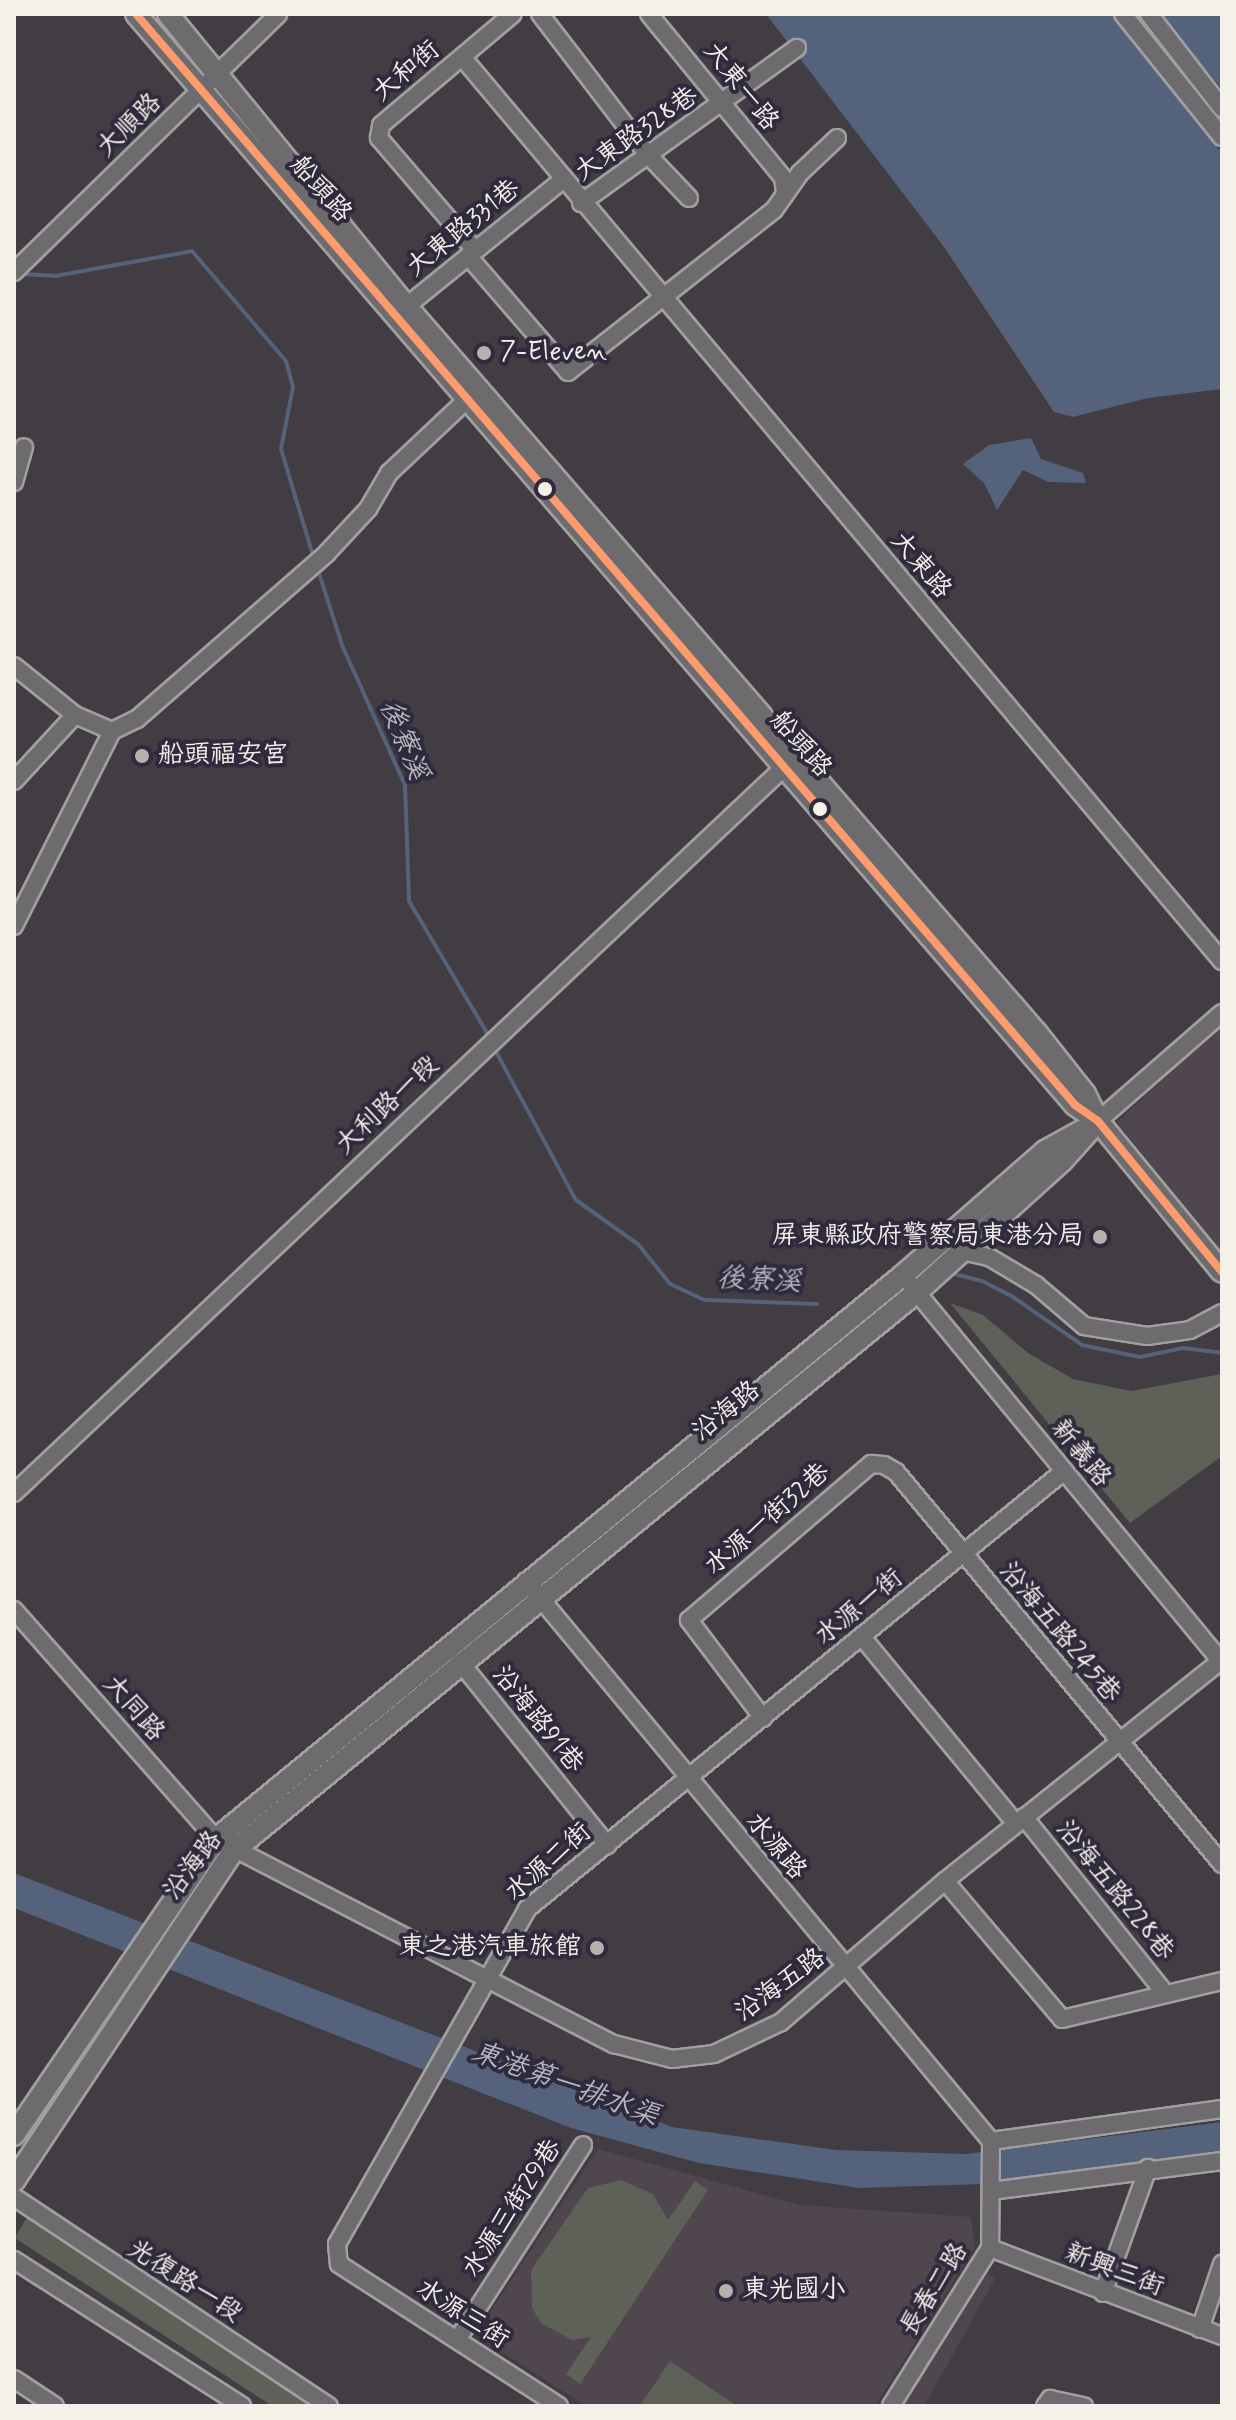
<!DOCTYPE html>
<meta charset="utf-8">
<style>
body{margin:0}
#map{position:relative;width:1236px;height:2420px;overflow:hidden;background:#413d43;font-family:Mynerve,"LXGW WenKai TC",sans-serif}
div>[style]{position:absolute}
.built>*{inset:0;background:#50474e;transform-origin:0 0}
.green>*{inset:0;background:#5e6157}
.water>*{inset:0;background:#54627b}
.stream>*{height:4px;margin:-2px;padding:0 2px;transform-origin:2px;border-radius:2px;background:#54627b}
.roads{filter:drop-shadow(2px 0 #a19fa0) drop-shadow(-2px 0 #a19fa0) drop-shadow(0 2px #a19fa0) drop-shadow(0 -2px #a19fa0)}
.minor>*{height:16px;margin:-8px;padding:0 8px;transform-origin:8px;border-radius:8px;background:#6e6b6e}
.major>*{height:20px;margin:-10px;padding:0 10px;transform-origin:10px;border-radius:10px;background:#6e6b6e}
.bus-1>*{height:8px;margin:-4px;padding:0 4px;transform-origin:4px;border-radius:4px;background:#fc9b6d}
.dots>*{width:22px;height:22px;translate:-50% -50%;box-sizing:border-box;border:4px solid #2f2a3d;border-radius:50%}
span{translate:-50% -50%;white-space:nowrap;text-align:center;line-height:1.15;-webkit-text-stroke:8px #2f2a3d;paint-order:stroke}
.street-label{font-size:26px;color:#f4f1e8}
.poi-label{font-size:26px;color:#f4f1e8}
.left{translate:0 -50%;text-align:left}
.right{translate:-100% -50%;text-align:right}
.water-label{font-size:28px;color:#b5b9be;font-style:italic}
.frame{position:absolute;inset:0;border:16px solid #f4f1e8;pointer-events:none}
</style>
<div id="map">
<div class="built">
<i style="clip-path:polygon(1222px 1025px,1222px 1253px,1117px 1122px)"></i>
<i style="clip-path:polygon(598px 2149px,800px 2205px,971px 2217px,975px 2247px,875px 2406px,586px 2406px,475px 2335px)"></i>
<i style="left:970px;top:2264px;width:29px;height:167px;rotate:29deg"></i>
</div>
<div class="green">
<i style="clip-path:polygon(950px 1303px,983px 1315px,1028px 1353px,1073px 1379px,1131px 1391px,1222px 1374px,1222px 1456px,1130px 1523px)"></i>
<i style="clip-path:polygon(621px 2180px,653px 2194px,668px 2220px,695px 2181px,708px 2190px,580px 2384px,566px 2374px,591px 2337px,572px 2340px,541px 2323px,532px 2308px,531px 2270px,588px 2188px)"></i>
<i style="clip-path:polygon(28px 2215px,315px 2406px,272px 2406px,15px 2238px)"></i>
<i style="clip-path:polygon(670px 2361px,737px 2406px,640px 2406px)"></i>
</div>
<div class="water">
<i style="clip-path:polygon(766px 14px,1113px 14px,1222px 153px,1222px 389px,1148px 398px,1073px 417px,1054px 412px,944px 247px)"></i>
<i style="clip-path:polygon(1159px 14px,1222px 14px,1222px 89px,1161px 17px)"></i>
<i style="clip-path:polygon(1031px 438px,1041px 459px,1083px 473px,1086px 483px,1048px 482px,1023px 470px,997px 510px,984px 483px,963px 464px,989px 445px)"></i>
<i style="clip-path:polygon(14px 1873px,672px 2127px,836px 2150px,966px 2154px,1222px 2122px,1222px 2151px,983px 2184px,859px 2188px,699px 2163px,571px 2128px,14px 1908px)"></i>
</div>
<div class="stream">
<i style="left:20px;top:274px;width:35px;rotate:3deg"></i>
<i style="left:55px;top:276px;width:139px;rotate:-10.3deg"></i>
<i style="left:192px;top:251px;width:145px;rotate:49.5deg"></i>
<i style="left:286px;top:361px;width:27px;rotate:75deg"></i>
<i style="left:293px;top:387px;width:63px;rotate:101deg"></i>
<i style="left:281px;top:449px;width:115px;rotate:73.3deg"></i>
<i style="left:317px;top:567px;width:82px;rotate:72.2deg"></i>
<i style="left:342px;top:645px;width:154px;rotate:65.8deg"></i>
<i style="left:405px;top:785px;width:116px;rotate:88deg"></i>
<i style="left:409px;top:901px;width:159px;rotate:59.4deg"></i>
<i style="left:493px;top:1046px;width:175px;rotate:61.7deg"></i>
<i style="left:576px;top:1200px;width:76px;rotate:35.4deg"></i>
<i style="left:638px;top:1244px;width:51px;rotate:51.3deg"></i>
<i style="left:670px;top:1284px;width:38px;rotate:25deg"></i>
<i style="left:705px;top:1300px;width:112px;rotate:2deg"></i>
<i style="left:950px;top:1273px;width:33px;rotate:14deg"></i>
<i style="left:982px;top:1281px;width:35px;rotate:27deg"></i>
<i style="left:1013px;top:1297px;width:84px;rotate:34.8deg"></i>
<i style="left:1082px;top:1345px;width:59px;rotate:11.7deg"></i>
<i style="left:1140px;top:1357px;width:44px;rotate:-11.8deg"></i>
<i style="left:1183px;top:1348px;width:39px;rotate:7deg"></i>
</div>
<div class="roads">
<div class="minor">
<i style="left:540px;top:14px;width:179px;rotate:52.5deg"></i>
<i style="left:649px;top:156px;width:58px;rotate:46.4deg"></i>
<i style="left:649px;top:14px;width:212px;rotate:50.7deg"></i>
<i style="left:783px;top:178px;width:14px;rotate:82deg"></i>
<i style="left:1123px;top:14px;width:158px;rotate:51.2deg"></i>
<i style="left:1149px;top:14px;width:119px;rotate:52.2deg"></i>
<i style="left:462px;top:57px;width:1181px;rotate:49.95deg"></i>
<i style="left:581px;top:203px;width:266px;rotate:-35.7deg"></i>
<i style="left:475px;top:250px;width:148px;rotate:-130.6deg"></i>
<i style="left:379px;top:138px;width:13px;rotate:-81deg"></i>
<i style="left:381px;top:125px;width:172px;rotate:-40.1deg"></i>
<i style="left:468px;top:256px;width:153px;rotate:49.2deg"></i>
<i style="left:568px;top:372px;width:262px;rotate:-38.2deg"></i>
<i style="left:774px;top:210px;width:45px;rotate:-54.9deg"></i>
<i style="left:800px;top:173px;width:51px;rotate:-43.4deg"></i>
<i style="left:14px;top:272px;width:369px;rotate:-44.3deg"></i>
<i style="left:397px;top:314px;width:215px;rotate:-39deg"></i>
<i style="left:14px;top:482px;width:36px;rotate:-74deg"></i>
<i style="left:14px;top:666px;width:78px;rotate:38.8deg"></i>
<i style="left:75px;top:715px;width:40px;rotate:23.4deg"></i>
<i style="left:112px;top:731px;width:28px;rotate:-26deg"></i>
<i style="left:137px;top:719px;width:251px;rotate:-41.1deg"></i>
<i style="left:326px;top:554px;width:62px;rotate:-47deg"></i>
<i style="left:368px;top:509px;width:42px;rotate:-59.7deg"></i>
<i style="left:389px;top:473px;width:118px;rotate:-43.3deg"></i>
<i style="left:14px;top:781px;width:90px;rotate:-47.3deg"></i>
<i style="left:14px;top:926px;width:218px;rotate:-63.3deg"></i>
<i style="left:1098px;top:1121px;width:164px;rotate:-41.1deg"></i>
<i style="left:962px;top:1251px;width:28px;rotate:13deg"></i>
<i style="left:989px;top:1257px;width:55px;rotate:30.8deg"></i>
<i style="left:1036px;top:1285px;width:63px;rotate:40.5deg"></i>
<i style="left:1084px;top:1326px;width:64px;rotate:9deg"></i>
<i style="left:1147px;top:1336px;width:43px;rotate:-7.9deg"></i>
<i style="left:1190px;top:1330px;width:36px;rotate:-28deg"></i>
<i style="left:910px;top:1284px;width:490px;rotate:50.5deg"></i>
<i style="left:14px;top:1493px;width:1070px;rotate:-43.3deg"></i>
<i style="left:526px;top:1581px;width:728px;rotate:50.3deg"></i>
<i style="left:991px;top:2141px;width:107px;rotate:90.5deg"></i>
<i style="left:990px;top:2248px;width:186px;rotate:122.1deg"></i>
<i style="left:14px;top:1610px;width:305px;rotate:48.6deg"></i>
<i style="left:216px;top:1839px;width:448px;rotate:27.3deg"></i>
<i style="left:614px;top:2044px;width:60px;rotate:14.5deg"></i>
<i style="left:672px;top:2059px;width:42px;rotate:-6.8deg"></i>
<i style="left:714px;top:2054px;width:74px;rotate:-25.5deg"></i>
<i style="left:781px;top:2022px;width:216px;rotate:-40.7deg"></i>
<i style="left:945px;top:1881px;width:353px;rotate:-38.6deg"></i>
<i style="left:862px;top:1637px;width:242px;rotate:50.5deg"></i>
<i style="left:460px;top:1662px;width:235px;rotate:51.2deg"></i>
<i style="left:763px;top:1718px;width:123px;rotate:-127.1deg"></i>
<i style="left:689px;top:1620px;width:240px;rotate:-40.6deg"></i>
<i style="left:871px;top:1464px;width:13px;rotate:4deg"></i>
<i style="left:884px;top:1465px;width:14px;rotate:30deg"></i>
<i style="left:896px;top:1472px;width:510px;rotate:50.25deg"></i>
<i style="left:1024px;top:1817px;width:227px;rotate:51.3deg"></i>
<i style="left:945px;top:1881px;width:181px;rotate:49.7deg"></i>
<i style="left:1062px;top:2019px;width:164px;rotate:-13.4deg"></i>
<i style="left:991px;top:2141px;width:233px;rotate:-7.9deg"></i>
<i style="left:991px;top:2191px;width:233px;rotate:-7.4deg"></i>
<i style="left:14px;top:2197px;width:378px;rotate:33.6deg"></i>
<i style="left:990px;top:2248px;width:248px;rotate:20.8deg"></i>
<i style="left:14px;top:2260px;width:271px;rotate:32.6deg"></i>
<i style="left:1103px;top:2293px;width:133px;rotate:-70.2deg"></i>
<i style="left:1200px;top:2329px;width:69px;rotate:-71.3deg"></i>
<i style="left:457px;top:2340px;width:232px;rotate:-57.1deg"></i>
<i style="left:14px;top:2379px;width:49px;rotate:33.4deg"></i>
<i style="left:559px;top:2406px;width:262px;rotate:-147.2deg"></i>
<i style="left:339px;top:2264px;width:20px;rotate:-96deg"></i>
<i style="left:337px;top:2244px;width:385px;rotate:-60.4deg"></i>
<i style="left:527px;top:1909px;width:692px;rotate:-39.19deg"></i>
<i style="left:1045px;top:2406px;width:9px;rotate:-54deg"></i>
<i style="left:1050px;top:2399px;width:35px;rotate:12deg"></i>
</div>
<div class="major">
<i style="left:136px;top:14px;width:1439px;rotate:49.28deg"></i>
<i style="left:1075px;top:1105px;width:24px;rotate:35deg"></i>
<i style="left:168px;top:14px;width:378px;rotate:50.8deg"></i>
<i style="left:407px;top:307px;width:960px;rotate:49.06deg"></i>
<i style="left:1036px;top:1032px;width:79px;rotate:51.7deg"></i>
<i style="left:1085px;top:1094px;width:30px;rotate:64deg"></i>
<i style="left:1098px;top:1121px;width:195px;rotate:50.6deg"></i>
<i style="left:14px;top:2135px;width:358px;rotate:-55.7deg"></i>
<i style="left:216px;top:1839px;width:889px;rotate:-39.38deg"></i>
<i style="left:903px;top:1275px;width:189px;rotate:-41.1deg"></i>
<i style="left:1045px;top:1151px;width:43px;rotate:-28.9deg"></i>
<i style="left:14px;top:2181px;width:396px;rotate:-56.4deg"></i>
<i style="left:233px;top:1851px;width:883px;rotate:-39.26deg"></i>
<i style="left:917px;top:1292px;width:195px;rotate:-42.1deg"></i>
<i style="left:1062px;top:1161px;width:54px;rotate:-48deg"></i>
</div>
</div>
<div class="bus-1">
<i style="left:136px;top:14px;width:1439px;rotate:49.28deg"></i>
<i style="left:1075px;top:1105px;width:28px;rotate:35deg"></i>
<i style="left:1098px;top:1121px;width:195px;rotate:50.6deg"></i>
</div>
<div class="dots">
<i style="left:484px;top:353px;background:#b5b2ae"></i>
<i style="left:545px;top:489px;background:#f4f1e8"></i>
<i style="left:142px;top:756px;background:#b5b2ae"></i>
<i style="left:820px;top:809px;background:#f4f1e8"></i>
<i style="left:1100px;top:1237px;background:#b5b2ae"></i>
<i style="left:597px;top:1948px;background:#b5b2ae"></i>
<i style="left:726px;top:2291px;background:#b5b2ae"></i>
</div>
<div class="street-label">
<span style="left:407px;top:72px;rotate:-40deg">大和街</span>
<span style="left:740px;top:87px;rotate:52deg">大東一路</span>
<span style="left:130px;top:126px;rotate:-44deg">大順路</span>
<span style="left:637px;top:135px;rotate:-35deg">大東路328巷</span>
<span style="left:320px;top:190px;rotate:49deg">船頭路</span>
<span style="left:464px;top:229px;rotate:-39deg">大東路331巷</span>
<span style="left:920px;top:566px;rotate:50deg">大東路</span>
<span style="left:800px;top:745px;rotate:49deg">船頭路</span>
<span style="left:388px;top:1106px;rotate:-43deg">大利路一段</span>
<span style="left:727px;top:1412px;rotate:-39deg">沿海路</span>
<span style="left:1080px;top:1454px;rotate:51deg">新義路</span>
<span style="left:768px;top:1520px;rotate:-41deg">水源一街32巷</span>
<span style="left:860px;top:1608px;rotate:-39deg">水源一街</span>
<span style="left:1059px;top:1633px;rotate:50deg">沿海五路245巷</span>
<span style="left:133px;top:1709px;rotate:49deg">大同路</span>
<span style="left:537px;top:1720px;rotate:51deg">沿海路91巷</span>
<span style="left:775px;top:1847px;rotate:50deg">水源路</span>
<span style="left:549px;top:1863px;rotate:-41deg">水源二街</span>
<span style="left:194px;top:1866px;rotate:-53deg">沿海路</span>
<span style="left:1114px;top:1891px;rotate:51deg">沿海五路228巷</span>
<span style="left:781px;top:1986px;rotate:-36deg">沿海五路</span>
<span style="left:513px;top:2209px;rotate:-57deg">水源三街29巷</span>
<span style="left:1114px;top:2271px;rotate:21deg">新興三街</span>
<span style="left:184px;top:2282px;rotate:33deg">光復路一段</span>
<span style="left:935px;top:2290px;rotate:-58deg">長春二路</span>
<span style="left:462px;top:2315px;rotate:33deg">水源三街</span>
</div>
<div class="poi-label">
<span class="left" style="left:500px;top:353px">7-Eleven</span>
<span class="left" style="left:158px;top:756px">船頭福安宮</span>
<span class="right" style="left:1084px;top:1237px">屏東縣政府警察局東港分局</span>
<span class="right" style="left:581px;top:1948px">東之港汽車旅館</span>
<span class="left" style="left:742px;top:2291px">東光國小</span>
</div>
<div class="water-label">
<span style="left:403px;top:740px;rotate:68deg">後寮溪</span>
<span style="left:759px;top:1281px;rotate:3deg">後寮溪</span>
<span style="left:565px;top:2085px;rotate:20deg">東港第一排水渠</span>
</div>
<div class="frame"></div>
</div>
